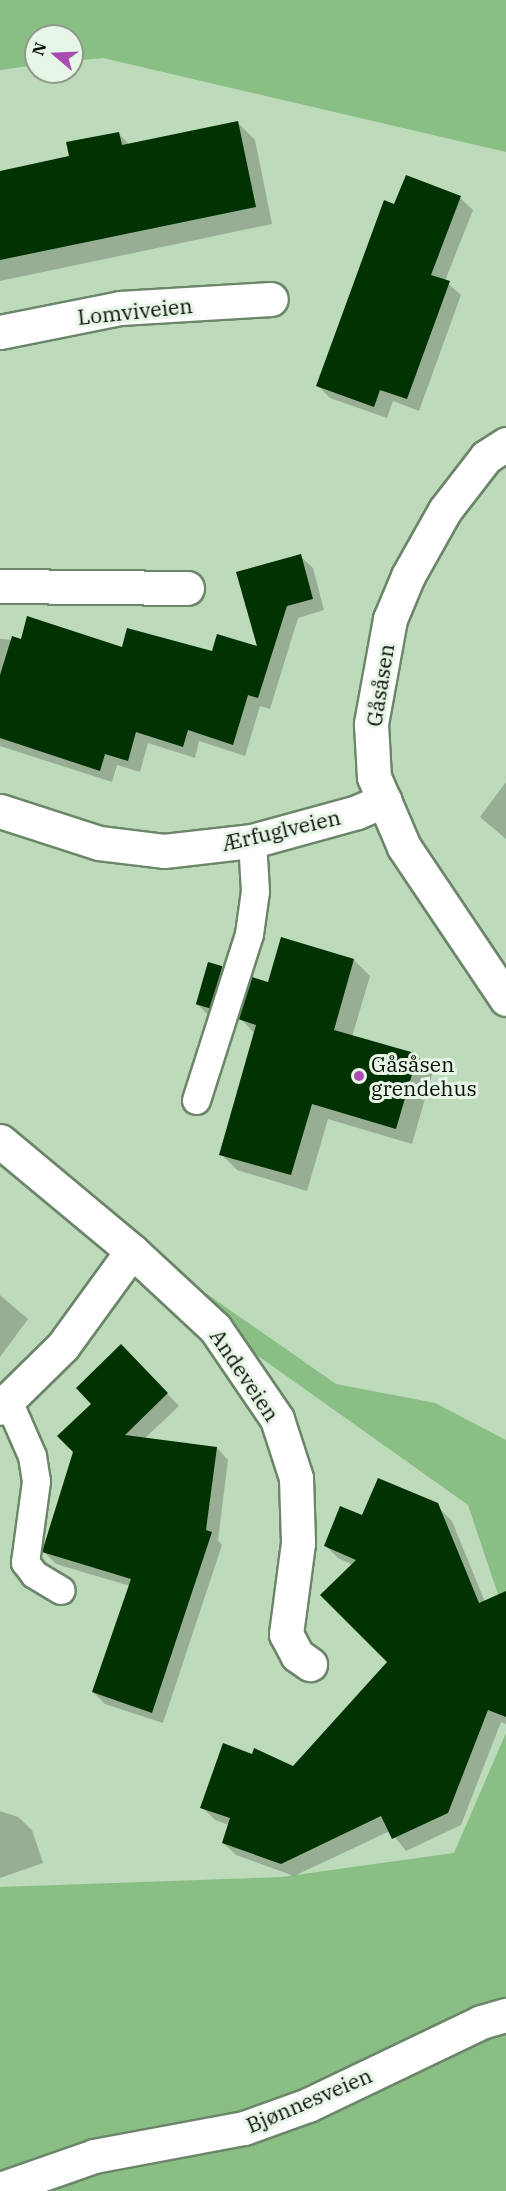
<!DOCTYPE html>
<meta charset="utf-8">
<style>
body{margin:0}
#map{position:relative;width:506px;height:2191px;overflow:hidden;background:#bddaba;font-family:"IBM Plex Serif",serif}
div>[style]{position:absolute}
.green>*{inset:0;background:#89be85}
.shadow>*{inset:0;background:#0003}
.building>*{inset:0;background:#013201;transform-origin:0 0}
.roads{filter:drop-shadow(2px 0 #6b8669) drop-shadow(-2px 0 #6b8669) drop-shadow(0 2px #6b8669) drop-shadow(0 -2px #6b8669)}
.service>*{height:27px;margin:-13.5px;padding:0 13.5px;transform-origin:13.5px;border-radius:13.5px;background:#fff}
.minor>*{height:33px;margin:-16.5px;padding:0 16.5px;transform-origin:16.5px;border-radius:16.5px;background:#fff}
.tertiary>*{height:33px;margin:-16.5px;padding:0 16.5px;transform-origin:16.5px;border-radius:16.5px;background:#fff}
.dots>*{width:16px;height:16px;translate:-50% -50%;box-sizing:border-box;border:3px solid #e7f6e6;border-radius:50%}
span{translate:-50% -50%;white-space:nowrap;text-align:center;line-height:1.15;-webkit-text-stroke:6px #e7f6e6;paint-order:stroke}
.street-label{font-size:21px;color:#060f05}
.poi-label{font-size:21px;color:#060f05}
.left{translate:0 -50%;text-align:left}
.north{position:absolute;left:24px;top:24px;width:60px;height:60px;box-sizing:border-box;background:#e7f6e6;border:2px solid #8d9a8c;border-radius:50%;rotate:289deg;font-size:16px;font-weight:700;line-height:24px;text-align:center;color:#060f05}
.north::after{content:'';display:block;margin:auto;width:21px;height:27px;background:#a84bb5;clip-path:polygon(50% 0,100% 100%,50% 72%,0 100%)}
</style>
<div id="map">
<div class="green">
<i style="clip-path:polygon(0 0,506px 0,506px 152px,103px 58px,72px 61px,72px 36px,36px 36px,36px 65px,0 70px)"></i>
<i style="clip-path:polygon(0 1161px,105px 1223px,336px 1384px,435px 1403px,506px 1440px,506px 1618px,468px 1505px,244px 1346px,0 1166px)"></i>
<i style="clip-path:polygon(506px 1733px,506px 2191px,0 2191px,0 1887px,281px 1877px,454px 1853px)"></i>
</div>
<div class="shadow">
<i style="clip-path:polygon(238px 123px,255px 140px,272px 224px,0 281px,0 172px,70px 157px,119px 134px,130px 145px)"></i>
<i style="clip-path:polygon(460px 198px,473px 210px,445px 281px,461px 295px,419px 411px,393px 401px,387px 418px,330px 398px,318px 386px,395px 206px)"></i>
<i style="clip-path:polygon(300px 556px,313px 568px,324px 610px,298px 618px,270px 709px,260px 706px,245px 756px,199px 741px,195px 758px,148px 743px,140px 772px,117px 765px,112px 782px,0 746px,0 639px,213px 653px,259px 648px)"></i>
<i style="clip-path:polygon(506px 782px,506px 839px,480px 817px)"></i>
<i style="clip-path:polygon(354px 960px,370px 976px,352px 1037px,417px 1055px,433px 1071px,412px 1144px,328px 1119px,307px 1191px,237px 1170px,221px 1154px,255px 1034px,240px 1018px,269px 984px)"></i>
<i style="clip-path:polygon(221px 968px,237px 984px,212px 1019px,196px 1003px)"></i>
<i style="clip-path:polygon(0 1295px,28px 1319px,0 1357px)"></i>
<i style="clip-path:polygon(121px 1346px,179px 1406px,144px 1439px,217px 1448px,228px 1460px,218px 1540px,222px 1545px,163px 1723px,105px 1704px,93px 1692px,130px 1586px,56px 1564px,44px 1552px,93px 1404px)"></i>
<i style="clip-path:polygon(439px 1508px,452px 1521px,485px 1602px,506px 1604px,506px 1724px,501px 1722px,461px 1825px,406px 1851px,390px 1831px,294px 1876px,236px 1855px,223px 1843px,229px 1825px,215px 1820px,202px 1807px,294px 1768px,389px 1662px,353px 1565px,338px 1558px,326px 1546px,363px 1517px)"></i>
<i style="clip-path:polygon(0 1811px,18px 1817px,32px 1830px,43px 1863px,0 1878px)"></i>
</div>
<div class="building">
<i style="clip-path:polygon(238px 121px,256px 207px,0 260px,0 171px,69px 156px,66px 142px,119px 132px,122px 145px)"></i>
<i style="clip-path:polygon(406px 175px,461px 196px,431px 275px,450px 281px,407px 399px,380px 390px,374px 407px,316px 386px,384px 200px,394px 204px)"></i>
<i style="clip-path:polygon(301px 554px,313px 599px,287px 606px,258px 698px,248px 695px,233px 745px,188px 730px,183px 747px,136px 732px,128px 761px,105px 754px,100px 771px,0 738px,0 675px,12px 636px,21px 639px,27px 616px,122px 647px,127px 628px,212px 651px,217px 634px,257px 646px,236px 572px)"></i>
<i style="clip-path:polygon(281px 937px,354px 959px,334px 1030px,418px 1054px,396px 1129px,312px 1104px,291px 1175px,219px 1155px,256px 1025px,238px 1019px,252px 977px,268px 982px)"></i>
<i style="left:208px;top:962px;width:15px;height:44px;rotate:16deg"></i>
<i style="clip-path:polygon(121px 1344px,168px 1393px,125px 1435px,217px 1447px,206px 1530px,212px 1532px,152px 1713px,92px 1692px,131px 1579px,42px 1552px,73px 1452px,57px 1436px,91px 1404px,76px 1388px)"></i>
<i style="clip-path:polygon(378px 1478px,438px 1503px,479px 1603px,506px 1591px,506px 1717px,488px 1710px,448px 1813px,392px 1839px,381px 1816px,281px 1864px,222px 1843px,230px 1818px,200px 1808px,223px 1743px,252px 1754px,254px 1748px,293px 1766px,387px 1662px,320px 1595px,356px 1560px,324px 1546px,340px 1506px,362px 1515px)"></i>
</div>
<div class="roads">
<div class="service">
<i style="left:196px;top:1100px;width:174px;rotate:-72.3deg"></i>
<i style="left:249px;top:934px;width:43px;rotate:-82.1deg"></i>
<i style="left:255px;top:891px;width:50px;rotate:-93.4deg"></i>
<i style="left:9px;top:1403px;width:58px;rotate:66.5deg"></i>
<i style="left:32px;top:1456px;width:25px;rotate:81deg"></i>
<i style="left:36px;top:1481px;width:82px;rotate:97.7deg"></i>
<i style="left:25px;top:1562px;width:15px;rotate:53deg"></i>
<i style="left:34px;top:1574px;width:31px;rotate:31deg"></i>
</div>
<div class="minor">
<i style="left:0;top:332px;width:122px;rotate:-11.3deg"></i>
<i style="left:120px;top:308px;width:151px;rotate:-3.4deg"></i>
<i style="left:0;top:586px;width:187px;rotate:0.6deg"></i>
<i style="left:0;top:811px;width:104px;rotate:17.9deg"></i>
<i style="left:99px;top:843px;width:65px;rotate:7deg"></i>
<i style="left:164px;top:851px;width:89px;rotate:-6.5deg"></i>
<i style="left:252px;top:841px;width:109px;rotate:-15.4deg"></i>
<i style="left:357px;top:812px;width:30px;rotate:-23deg"></i>
<i style="left:0;top:1141px;width:172px;rotate:39.8deg"></i>
<i style="left:132px;top:1251px;width:117px;rotate:126deg"></i>
<i style="left:63px;top:1346px;width:88px;rotate:135.5deg"></i>
<i style="left:132px;top:1251px;width:113px;rotate:42.9deg"></i>
<i style="left:215px;top:1328px;width:110px;rotate:55.7deg"></i>
<i style="left:277px;top:1419px;width:62px;rotate:72.1deg"></i>
<i style="left:296px;top:1478px;width:65px;rotate:88.2deg"></i>
<i style="left:298px;top:1543px;width:92px;rotate:97.5deg"></i>
<i style="left:286px;top:1634px;width:24px;rotate:62deg"></i>
<i style="left:297px;top:1655px;width:16px;rotate:35deg"></i>
<i style="left:0;top:2189px;width:100px;rotate:-19.3deg"></i>
<i style="left:94px;top:2156px;width:153px;rotate:-10.6deg"></i>
<i style="left:244px;top:2128px;width:68px;rotate:-19.8deg"></i>
<i style="left:308px;top:2105px;width:192px;rotate:-25.6deg"></i>
<i style="left:481px;top:2022px;width:26px;rotate:-16deg"></i>
</div>
<div class="tertiary">
<i style="left:506px;top:444px;width:24px;rotate:147deg"></i>
<i style="left:486px;top:457px;width:67px;rotate:127.7deg"></i>
<i style="left:445px;top:510px;width:76px;rotate:119.3deg"></i>
<i style="left:408px;top:576px;width:47px;rotate:112.7deg"></i>
<i style="left:390px;top:619px;width:107px;rotate:100.3deg"></i>
<i style="left:371px;top:724px;width:53px;rotate:86.8deg"></i>
<i style="left:374px;top:777px;width:76px;rotate:66.8deg"></i>
<i style="left:404px;top:847px;width:183px;rotate:56.1deg"></i>
</div>
</div>
<div class="dots">
<i style="left:359px;top:1076px;background:#a84bb5"></i>
</div>
<div class="street-label">
<span style="left:135px;top:311px;rotate:-6deg">Lomviveien</span>
<span style="left:380px;top:685px;rotate:-81deg">Gåsåsen</span>
<span style="left:281px;top:830px;rotate:-13deg">Ærfuglveien</span>
<span style="left:245px;top:1375px;rotate:56deg">Andeveien</span>
<span style="left:309px;top:2100px;rotate:-23deg">Bjønnesveien</span>
</div>
<div class="poi-label">
<span class="left" style="left:371px;top:1076px">Gåsåsen<br>grendehus</span>
</div>
<div class="north">N</div>
</div>
